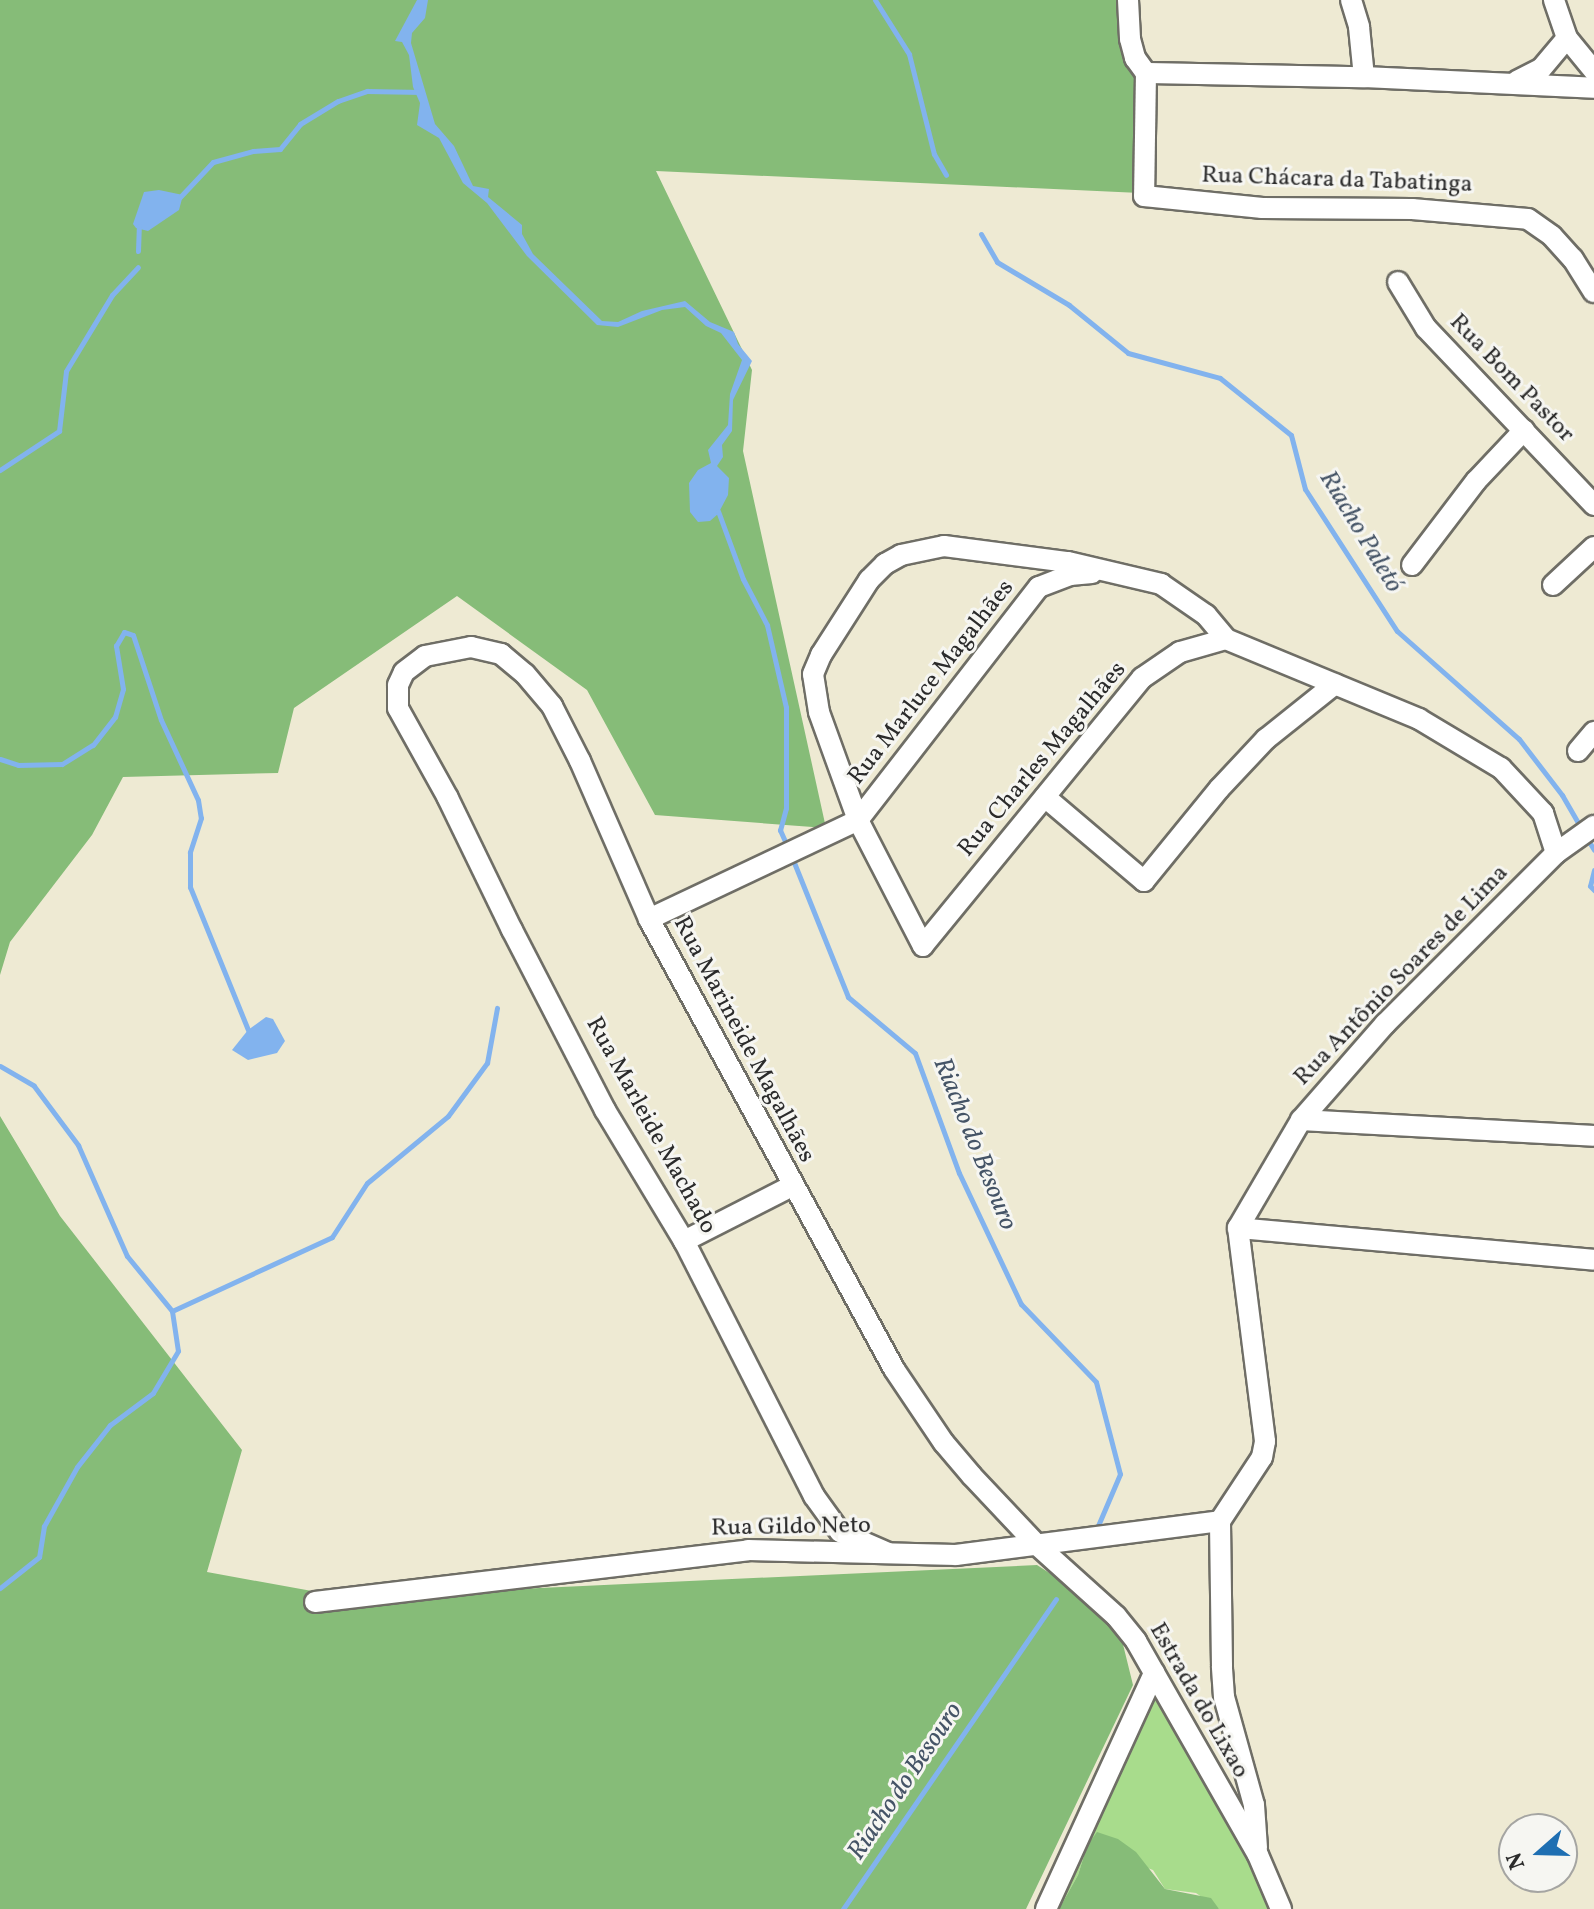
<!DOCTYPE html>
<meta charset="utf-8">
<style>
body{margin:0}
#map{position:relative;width:1594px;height:1909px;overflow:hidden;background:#eeead3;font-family:Vollkorn,serif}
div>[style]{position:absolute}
.green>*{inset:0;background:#a8dc8c}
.forest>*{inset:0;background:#86bc78}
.water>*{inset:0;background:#82b3ee}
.stream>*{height:5px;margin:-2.5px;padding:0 2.5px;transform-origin:2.5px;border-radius:2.5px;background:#82b3ee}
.roads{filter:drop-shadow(2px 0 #6f6e66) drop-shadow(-2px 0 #6f6e66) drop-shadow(0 2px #6f6e66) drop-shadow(0 -2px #6f6e66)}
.street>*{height:20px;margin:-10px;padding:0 10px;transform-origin:10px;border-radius:10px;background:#fff}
span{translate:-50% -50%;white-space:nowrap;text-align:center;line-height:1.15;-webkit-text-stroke:6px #f6f6f2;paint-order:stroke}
.street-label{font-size:24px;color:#2b2b2b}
.water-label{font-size:26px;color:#455466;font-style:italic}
.north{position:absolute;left:1498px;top:1813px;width:80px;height:80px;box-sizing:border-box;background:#f6f6f2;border:2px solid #a5a5a2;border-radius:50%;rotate:250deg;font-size:22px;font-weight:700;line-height:32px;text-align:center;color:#2b2b2b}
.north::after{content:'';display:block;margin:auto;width:28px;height:36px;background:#1f6fb2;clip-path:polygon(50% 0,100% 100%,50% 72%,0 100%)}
</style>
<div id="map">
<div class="green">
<i style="clip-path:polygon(1154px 1696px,1159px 1696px,1225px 1807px,1273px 1909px,1219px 1909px,1196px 1893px,1165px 1889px,1153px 1870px,1087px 1846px,1078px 1875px,1059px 1909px,1054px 1909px)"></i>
</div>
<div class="forest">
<i style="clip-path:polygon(0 0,1134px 0,1140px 193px,656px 171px,752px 370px,743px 451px,826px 828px,655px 815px,587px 690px,457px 596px,294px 708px,278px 773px,123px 777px,92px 835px,10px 942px,0 975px)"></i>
<i style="clip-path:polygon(0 1116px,60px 1216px,242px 1450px,207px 1572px,345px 1597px,1037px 1565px,1116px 1616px,1133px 1685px,1026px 1909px,0 1909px)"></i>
<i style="clip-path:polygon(1097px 1832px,1118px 1839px,1136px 1852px,1165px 1889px,1211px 1898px,1219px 1909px,1059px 1909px,1078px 1875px,1087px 1846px)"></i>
</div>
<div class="water">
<i style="clip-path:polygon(417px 0,428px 0,425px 18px,412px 33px,411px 43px,435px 124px,454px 146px,473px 186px,489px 189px,488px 197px,522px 225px,522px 234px,533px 254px,602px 321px,618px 322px,642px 311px,685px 301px,710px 322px,734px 332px,738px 344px,752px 361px,733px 400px,732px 431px,722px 445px,723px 457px,717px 466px,729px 478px,728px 495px,718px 514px,710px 521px,698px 522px,690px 512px,689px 483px,698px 470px,711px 463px,708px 450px,728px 425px,730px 394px,742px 360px,721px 333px,706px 326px,685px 307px,662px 310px,618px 327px,597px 325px,527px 256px,487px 203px,463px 183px,439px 138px,417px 125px,420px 103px,413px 87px,409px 55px,402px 42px,395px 41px)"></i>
<i style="clip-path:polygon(159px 190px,183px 195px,179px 210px,148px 231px,136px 228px,133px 224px,144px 192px)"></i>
<i style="clip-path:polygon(266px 1017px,273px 1019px,285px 1041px,277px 1053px,248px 1060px,232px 1050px,248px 1030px)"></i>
</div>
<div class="stream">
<i style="left:875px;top:0;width:64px;rotate:57.8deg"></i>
<i style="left:909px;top:54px;width:103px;rotate:76deg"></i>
<i style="left:934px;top:154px;width:24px;rotate:60deg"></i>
<i style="left:180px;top:197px;width:48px;rotate:-46.7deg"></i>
<i style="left:213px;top:162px;width:41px;rotate:-15.4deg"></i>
<i style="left:253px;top:151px;width:27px;rotate:-4deg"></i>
<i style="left:280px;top:149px;width:32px;rotate:-51deg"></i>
<i style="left:300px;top:124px;width:44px;rotate:-31.2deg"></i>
<i style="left:338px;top:101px;width:31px;rotate:-19deg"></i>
<i style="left:367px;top:91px;width:55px;rotate:1deg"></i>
<i style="left:981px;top:234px;width:32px;rotate:60deg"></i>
<i style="left:997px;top:262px;width:84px;rotate:30.8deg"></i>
<i style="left:1069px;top:305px;width:76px;rotate:39.1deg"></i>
<i style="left:1128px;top:353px;width:95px;rotate:15.2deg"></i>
<i style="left:1220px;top:378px;width:91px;rotate:38.8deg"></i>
<i style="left:1291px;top:435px;width:56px;rotate:75.5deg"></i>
<i style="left:1305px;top:489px;width:169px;rotate:57.1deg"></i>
<i style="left:1397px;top:631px;width:163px;rotate:41.5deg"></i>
<i style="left:1519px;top:739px;width:71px;rotate:52.5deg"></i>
<i style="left:1562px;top:795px;width:39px;rotate:60deg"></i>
<i style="left:138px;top:251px;width:25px;rotate:-88deg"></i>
<i style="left:0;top:470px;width:71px;rotate:-33.5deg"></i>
<i style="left:59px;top:431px;width:60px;rotate:-83.3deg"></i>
<i style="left:66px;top:371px;width:89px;rotate:-58.8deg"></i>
<i style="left:112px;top:295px;width:38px;rotate:-47deg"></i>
<i style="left:718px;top:511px;width:72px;rotate:69.8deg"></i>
<i style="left:743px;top:579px;width:52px;rotate:62.4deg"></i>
<i style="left:767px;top:625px;width:84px;rotate:77deg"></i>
<i style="left:786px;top:707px;width:101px;rotate:90deg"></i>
<i style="left:786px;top:808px;width:23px;rotate:105deg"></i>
<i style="left:780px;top:830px;width:17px;rotate:66deg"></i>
<i style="left:0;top:759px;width:19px;rotate:18deg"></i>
<i style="left:18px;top:765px;width:44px;rotate:-1.3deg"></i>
<i style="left:62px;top:764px;width:36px;rotate:-32deg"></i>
<i style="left:93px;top:745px;width:36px;rotate:-52deg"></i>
<i style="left:115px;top:717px;width:29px;rotate:-74deg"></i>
<i style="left:123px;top:689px;width:44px;rotate:-99.2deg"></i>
<i style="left:116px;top:646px;width:16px;rotate:-60deg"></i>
<i style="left:124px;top:632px;width:9px;rotate:18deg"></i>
<i style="left:133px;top:635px;width:89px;rotate:71.8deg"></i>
<i style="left:161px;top:720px;width:88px;rotate:65.2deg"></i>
<i style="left:198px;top:800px;width:18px;rotate:81deg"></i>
<i style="left:201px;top:818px;width:36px;rotate:108deg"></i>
<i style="left:190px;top:852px;width:35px;rotate:90deg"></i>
<i style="left:190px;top:887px;width:154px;rotate:67.9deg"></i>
<i style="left:1586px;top:837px;width:15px;rotate:58deg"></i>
<i style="left:791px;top:855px;width:153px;rotate:68.1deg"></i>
<i style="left:848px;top:997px;width:87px;rotate:39.9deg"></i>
<i style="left:915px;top:1053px;width:128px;rotate:69.9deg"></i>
<i style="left:959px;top:1173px;width:145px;rotate:64.7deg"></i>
<i style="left:1021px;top:1304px;width:108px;rotate:46.1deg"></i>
<i style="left:1096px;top:1382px;width:95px;rotate:75.4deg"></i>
<i style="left:1120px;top:1474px;width:59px;rotate:113.1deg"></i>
<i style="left:1594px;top:870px;width:16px;rotate:104deg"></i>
<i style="left:1590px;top:886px;width:6px;rotate:45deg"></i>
<i style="left:0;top:1066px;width:39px;rotate:30deg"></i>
<i style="left:34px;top:1086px;width:74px;rotate:53.3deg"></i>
<i style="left:78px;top:1145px;width:121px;rotate:66.2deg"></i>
<i style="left:127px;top:1256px;width:71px;rotate:50.7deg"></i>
<i style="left:172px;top:1311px;width:40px;rotate:81.5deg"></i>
<i style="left:178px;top:1351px;width:49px;rotate:120.8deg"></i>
<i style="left:153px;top:1393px;width:54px;rotate:143.3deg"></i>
<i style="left:110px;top:1425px;width:53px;rotate:128.2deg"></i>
<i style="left:77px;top:1467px;width:68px;rotate:119.2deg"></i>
<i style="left:44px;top:1526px;width:31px;rotate:99deg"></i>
<i style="left:39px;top:1557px;width:50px;rotate:141.5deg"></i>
<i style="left:172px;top:1311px;width:176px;rotate:-24.8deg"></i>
<i style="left:332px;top:1237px;width:64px;rotate:-57.1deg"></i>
<i style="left:367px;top:1183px;width:105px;rotate:-39.6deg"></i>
<i style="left:448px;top:1116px;width:66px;rotate:-53.7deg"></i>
<i style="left:487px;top:1063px;width:56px;rotate:-79.7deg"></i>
<i style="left:843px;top:1909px;width:376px;rotate:-55.5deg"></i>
</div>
<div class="roads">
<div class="street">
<i style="left:1128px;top:0;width:39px;rotate:87deg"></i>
<i style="left:1130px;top:39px;width:20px;rotate:75deg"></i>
<i style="left:1135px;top:58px;width:19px;rotate:54deg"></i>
<i style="left:1146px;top:73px;width:218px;rotate:1.1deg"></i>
<i style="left:1351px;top:0;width:28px;rotate:73deg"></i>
<i style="left:1359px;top:27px;width:50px;rotate:84.3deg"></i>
<i style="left:1364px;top:77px;width:230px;rotate:2.7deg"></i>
<i style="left:1567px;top:38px;width:43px;rotate:50.7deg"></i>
<i style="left:1146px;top:73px;width:123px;rotate:90.9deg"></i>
<i style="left:1144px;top:196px;width:119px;rotate:5.8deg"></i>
<i style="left:1262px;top:208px;width:150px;rotate:0.4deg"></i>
<i style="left:1412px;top:209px;width:116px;rotate:4.9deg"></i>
<i style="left:1528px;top:219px;width:29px;rotate:35deg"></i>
<i style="left:1552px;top:236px;width:31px;rotate:48deg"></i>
<i style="left:1573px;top:259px;width:39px;rotate:58deg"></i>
<i style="left:1517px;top:81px;width:27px;rotate:-27deg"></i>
<i style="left:1541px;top:69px;width:40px;rotate:-50deg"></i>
<i style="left:1567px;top:38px;width:40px;rotate:-108.9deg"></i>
<i style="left:1398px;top:282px;width:54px;rotate:58.7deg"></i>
<i style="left:1426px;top:328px;width:244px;rotate:46.5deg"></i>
<i style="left:1412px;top:565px;width:106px;rotate:-52.7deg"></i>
<i style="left:1476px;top:481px;width:70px;rotate:-46.7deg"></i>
<i style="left:1553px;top:585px;width:56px;rotate:-42.8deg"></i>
<i style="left:1226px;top:639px;width:48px;rotate:164.2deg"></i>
<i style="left:1180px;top:652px;width:46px;rotate:145.6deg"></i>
<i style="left:1142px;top:678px;width:346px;rotate:129.3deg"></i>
<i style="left:923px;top:946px;width:142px;rotate:-117.3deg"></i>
<i style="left:858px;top:820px;width:115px;rotate:-109.9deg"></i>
<i style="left:819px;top:712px;width:38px;rotate:-99deg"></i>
<i style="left:813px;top:674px;width:21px;rotate:-67deg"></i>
<i style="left:821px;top:655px;width:89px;rotate:-57.4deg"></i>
<i style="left:869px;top:580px;width:23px;rotate:-45deg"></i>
<i style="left:885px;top:564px;width:18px;rotate:-29deg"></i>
<i style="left:901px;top:555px;width:44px;rotate:-11.8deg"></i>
<i style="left:944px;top:546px;width:125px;rotate:7.4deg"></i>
<i style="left:1068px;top:562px;width:96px;rotate:13.3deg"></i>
<i style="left:1161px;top:584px;width:55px;rotate:34.6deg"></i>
<i style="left:1206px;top:615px;width:31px;rotate:50deg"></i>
<i style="left:1226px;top:639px;width:209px;rotate:22.5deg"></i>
<i style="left:1419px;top:719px;width:96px;rotate:30.9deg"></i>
<i style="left:1501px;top:768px;width:62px;rotate:47deg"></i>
<i style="left:1543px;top:813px;width:42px;rotate:72deg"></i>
<i style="left:1578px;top:751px;width:25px;rotate:-50deg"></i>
<i style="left:1045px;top:797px;width:130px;rotate:40.3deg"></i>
<i style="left:1144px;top:881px;width:119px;rotate:-50.8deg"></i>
<i style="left:1219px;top:789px;width:69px;rotate:-46.8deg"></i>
<i style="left:1266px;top:739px;width:88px;rotate:-38.6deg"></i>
<i style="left:649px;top:919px;width:231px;rotate:-25.3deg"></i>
<i style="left:858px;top:820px;width:295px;rotate:-52.2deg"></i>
<i style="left:1039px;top:587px;width:33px;rotate:-21deg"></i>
<i style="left:1070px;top:575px;width:22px;rotate:-5deg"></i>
<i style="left:1301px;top:1120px;width:293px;rotate:3.1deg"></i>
<i style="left:1238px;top:1228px;width:357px;rotate:5.1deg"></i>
<i style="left:684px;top:1241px;width:121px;rotate:-27deg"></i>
<i style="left:888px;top:1553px;width:52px;rotate:-156.4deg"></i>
<i style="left:840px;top:1532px;width:44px;rotate:-125.8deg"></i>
<i style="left:814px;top:1496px;width:286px;rotate:-117deg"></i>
<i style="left:684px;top:1241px;width:153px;rotate:-121.1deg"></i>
<i style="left:605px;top:1110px;width:203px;rotate:-117.3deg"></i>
<i style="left:512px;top:930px;width:147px;rotate:-115.9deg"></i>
<i style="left:448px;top:798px;width:103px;rotate:-119.1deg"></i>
<i style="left:398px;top:708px;width:23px;rotate:-90deg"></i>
<i style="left:398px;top:685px;width:14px;rotate:-65deg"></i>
<i style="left:404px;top:672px;width:26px;rotate:-37deg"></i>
<i style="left:425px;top:656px;width:47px;rotate:-11.1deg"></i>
<i style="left:471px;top:647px;width:31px;rotate:13deg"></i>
<i style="left:501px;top:654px;width:31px;rotate:40deg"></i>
<i style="left:525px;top:674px;width:42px;rotate:49.8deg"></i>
<i style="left:552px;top:706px;width:62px;rotate:63deg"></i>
<i style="left:580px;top:761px;width:172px;rotate:66.4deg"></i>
<i style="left:649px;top:919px;width:512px;rotate:61.43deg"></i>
<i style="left:894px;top:1369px;width:89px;rotate:56deg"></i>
<i style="left:944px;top:1443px;width:43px;rotate:49.7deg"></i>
<i style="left:972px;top:1476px;width:93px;rotate:46.7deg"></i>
<i style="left:1036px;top:1544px;width:108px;rotate:42deg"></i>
<i style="left:1116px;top:1616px;width:32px;rotate:51deg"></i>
<i style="left:1136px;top:1641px;width:246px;rotate:60.3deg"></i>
<i style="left:1258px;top:1855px;width:59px;rotate:66.9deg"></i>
<i style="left:315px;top:1602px;width:436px;rotate:-6.8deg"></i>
<i style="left:748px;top:1550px;width:208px;rotate:1.4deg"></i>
<i style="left:956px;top:1555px;width:266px;rotate:-7.3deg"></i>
<i style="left:1257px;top:1848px;width:43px;rotate:-94deg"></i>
<i style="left:1254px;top:1805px;width:112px;rotate:-105.5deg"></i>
<i style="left:1224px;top:1697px;width:31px;rotate:-94deg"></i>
<i style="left:1222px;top:1666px;width:145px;rotate:-90.8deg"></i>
<i style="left:1220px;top:1521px;width:77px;rotate:-56.7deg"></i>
<i style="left:1262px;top:1457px;width:16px;rotate:-79deg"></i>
<i style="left:1265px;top:1441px;width:215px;rotate:-97.2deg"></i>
<i style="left:1238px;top:1228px;width:125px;rotate:-59.7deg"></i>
<i style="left:1301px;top:1120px;width:128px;rotate:-48.8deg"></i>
<i style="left:1385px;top:1024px;width:242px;rotate:-45deg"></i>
<i style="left:1556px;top:853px;width:47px;rotate:-35.4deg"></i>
<i style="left:1046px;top:1909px;width:260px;rotate:-65.4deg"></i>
</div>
</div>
<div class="street-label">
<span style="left:1337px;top:181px;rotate:2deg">Rua Chácara da Tabatinga</span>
<span style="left:1511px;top:379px;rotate:46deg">Rua Bom Pastor</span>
<span style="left:932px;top:683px;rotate:-52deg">Rua Marluce Magalhães</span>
<span style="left:1043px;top:760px;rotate:-50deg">Rua Charles Magalhães</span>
<span style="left:1402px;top:976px;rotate:-46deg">Rua Antônio Soares de Lima</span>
<span style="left:743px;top:1040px;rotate:62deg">Rua Marineide Magalhães</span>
<span style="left:650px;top:1126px;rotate:61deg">Rua Marleide Machado</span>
<span style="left:791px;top:1528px;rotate:-1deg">Rua Gildo Neto</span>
<span style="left:1198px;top:1701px;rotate:60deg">Estrada do Lixao</span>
</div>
<div class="water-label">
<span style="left:1360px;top:532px;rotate:59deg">Riacho Paletó</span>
<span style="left:974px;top:1144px;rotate:68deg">Riacho do Besouro</span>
<span style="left:906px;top:1782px;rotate:-56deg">Riacho do Besouro</span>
</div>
<div class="north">N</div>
</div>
